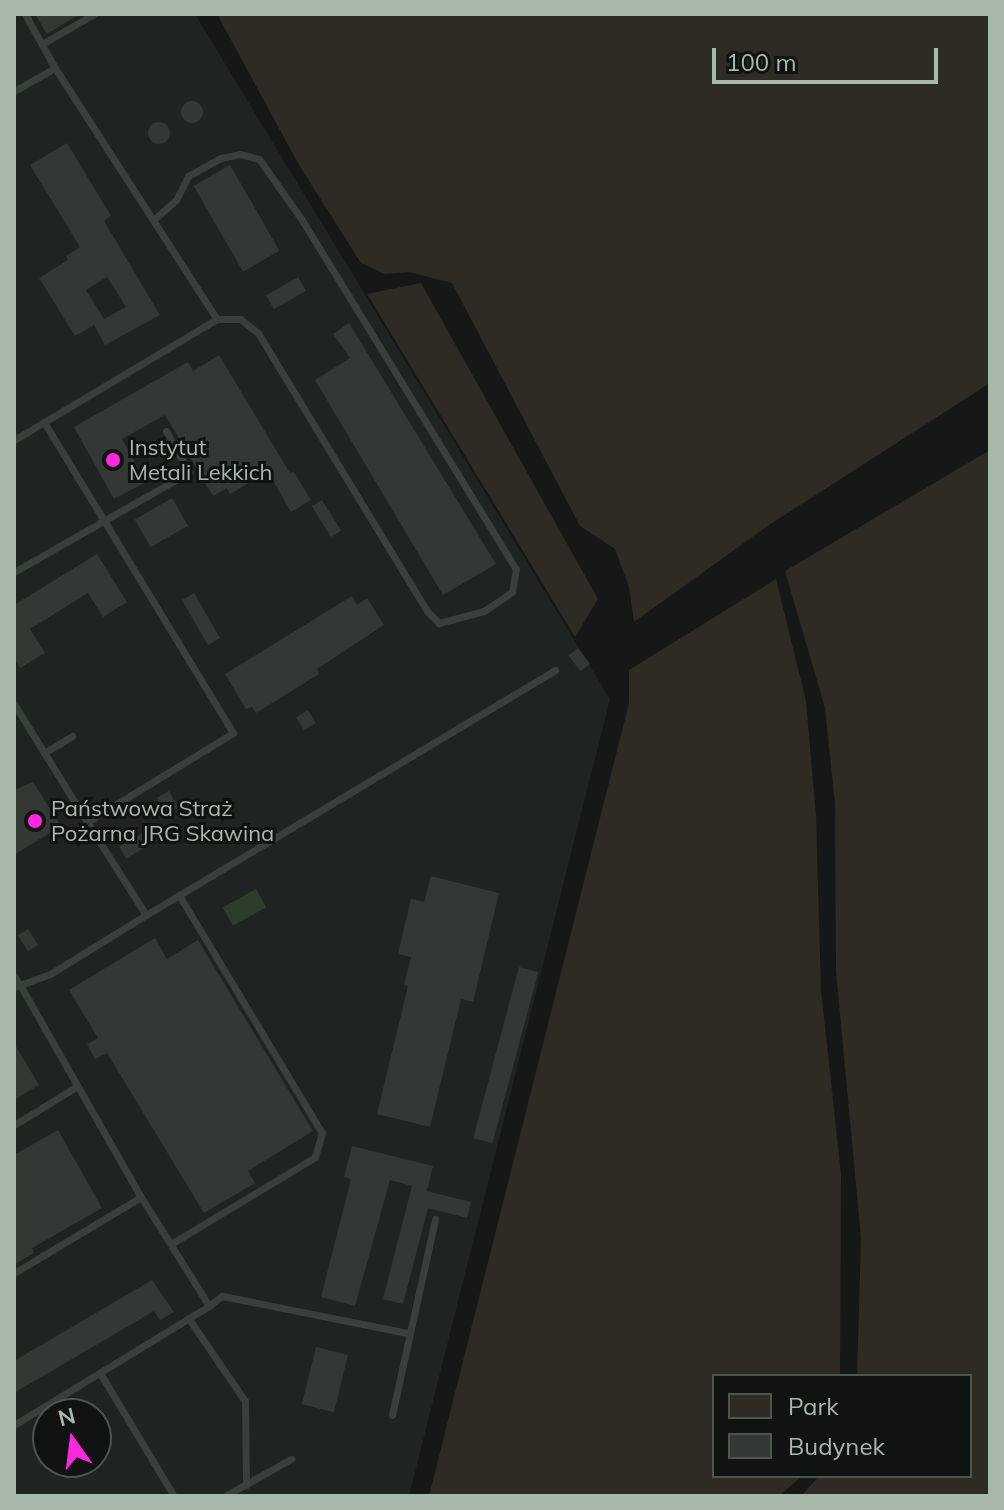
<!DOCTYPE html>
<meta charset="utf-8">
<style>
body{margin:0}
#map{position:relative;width:1004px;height:1510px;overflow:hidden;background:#161817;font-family:Mulish,sans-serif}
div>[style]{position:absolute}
.built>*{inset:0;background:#1f2321}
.green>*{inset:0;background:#2e2a24}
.water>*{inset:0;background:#2c3d2b;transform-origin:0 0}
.building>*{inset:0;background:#333835;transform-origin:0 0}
.round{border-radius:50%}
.lane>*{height:7px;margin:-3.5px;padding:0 3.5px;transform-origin:3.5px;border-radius:3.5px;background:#39403b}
.dots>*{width:22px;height:22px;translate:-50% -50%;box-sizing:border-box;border:4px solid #111312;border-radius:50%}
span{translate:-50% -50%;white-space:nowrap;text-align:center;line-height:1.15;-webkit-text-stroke:6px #111312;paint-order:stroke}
.poi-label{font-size:22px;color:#a7b9aa}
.left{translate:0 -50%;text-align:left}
.frame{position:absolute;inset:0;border:16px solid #a7b9aa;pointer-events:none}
.legend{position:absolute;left:712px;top:1374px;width:260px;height:104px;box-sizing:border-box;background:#111312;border:2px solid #4d554f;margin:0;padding:10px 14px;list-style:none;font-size:24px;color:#a7b9aa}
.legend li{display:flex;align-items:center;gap:16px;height:40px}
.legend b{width:40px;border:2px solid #4d554f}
.north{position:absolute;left:32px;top:1398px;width:80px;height:80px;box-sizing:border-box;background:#111312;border:2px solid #4d554f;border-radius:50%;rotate:346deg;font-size:22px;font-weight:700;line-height:32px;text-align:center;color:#a7b9aa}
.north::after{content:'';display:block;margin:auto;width:28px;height:36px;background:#ff28de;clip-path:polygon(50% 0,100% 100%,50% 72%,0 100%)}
.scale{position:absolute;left:712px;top:48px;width:226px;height:36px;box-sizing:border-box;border:4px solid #a7b9aa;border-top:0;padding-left:10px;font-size:24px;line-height:28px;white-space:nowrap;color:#a7b9aa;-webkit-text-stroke:6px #111312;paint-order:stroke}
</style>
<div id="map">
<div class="built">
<i style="clip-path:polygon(evenodd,14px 14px,195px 14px,610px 699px,409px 1496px,14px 1496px,14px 14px,48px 1414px,96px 1414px,96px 1462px,48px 1462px,48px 1414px)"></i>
</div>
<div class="green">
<i style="clip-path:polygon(217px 14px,990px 14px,990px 383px,769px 525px,634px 622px,629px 587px,615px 549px,580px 526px,452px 283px,409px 272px,385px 274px,361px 263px,299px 165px)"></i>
<i style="clip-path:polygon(421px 283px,598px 599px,575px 637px,367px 294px)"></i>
<i style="clip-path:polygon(990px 450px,990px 1496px,801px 1496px,819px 1476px,970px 1476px,970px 1376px,857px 1376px,861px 1238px,836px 972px,835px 804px,825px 708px,785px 571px)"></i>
<i style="clip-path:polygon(776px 579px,806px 701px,816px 816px,821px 990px,841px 1174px,840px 1376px,714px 1376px,714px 1476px,802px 1476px,779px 1496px,429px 1496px,629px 703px,629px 670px)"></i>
</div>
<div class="water">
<i style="left:256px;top:889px;width:21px;height:38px;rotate:61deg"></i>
</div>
<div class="building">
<i style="clip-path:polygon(35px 14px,80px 14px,47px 34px)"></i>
<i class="round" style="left:181px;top:101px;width:22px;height:22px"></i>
<i class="round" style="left:148px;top:122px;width:22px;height:22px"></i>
<i style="clip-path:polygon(evenodd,67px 143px,111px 216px,104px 221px,160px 315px,105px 345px,94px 325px,75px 336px,39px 278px,68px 260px,66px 256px,80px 247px,30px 165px,67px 143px,107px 277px,126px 307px,104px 319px,86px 290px,107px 277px)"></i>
<i style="left:230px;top:165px;width:99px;height:42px;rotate:60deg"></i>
<i style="left:298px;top:277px;width:16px;height:37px;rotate:60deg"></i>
<i style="clip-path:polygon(349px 323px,496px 564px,443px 595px,315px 380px,350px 358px,333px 334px)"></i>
<i style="clip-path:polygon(219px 355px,290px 473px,294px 472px,311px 500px,291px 512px,268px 472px,230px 494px,227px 488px,213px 496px,165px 415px,122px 439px,146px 482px,114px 499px,74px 427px,188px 362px,193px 371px)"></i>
<i style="left:172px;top:498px;width:32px;height:43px;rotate:60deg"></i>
<i style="left:322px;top:500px;width:36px;height:12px;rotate:58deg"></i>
<i style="clip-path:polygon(97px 554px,127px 602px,103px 617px,88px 593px,30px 629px,45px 653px,20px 668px,14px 658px,14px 605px)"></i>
<i style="left:194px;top:593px;width:52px;height:14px;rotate:60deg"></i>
<i style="clip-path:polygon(352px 596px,357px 605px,367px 598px,384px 625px,317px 669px,319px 674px,256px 713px,252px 707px,246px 709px,225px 674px)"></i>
<i style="left:578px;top:648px;width:20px;height:12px;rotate:53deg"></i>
<i style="left:308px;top:710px;width:15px;height:14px;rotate:58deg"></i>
<i style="clip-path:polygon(33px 782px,61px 826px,14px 855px,14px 790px)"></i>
<i style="left:169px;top:791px;width:18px;height:14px;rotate:61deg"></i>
<i style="left:146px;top:831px;width:14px;height:31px;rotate:60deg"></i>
<i style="clip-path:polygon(431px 876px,499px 893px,473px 1002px,461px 999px,430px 1127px,377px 1114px,408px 986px,404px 985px,411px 957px,398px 954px,411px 899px,424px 902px)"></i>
<i style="left:28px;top:929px;width:19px;height:12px;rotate:58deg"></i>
<i style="clip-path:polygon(155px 938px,167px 959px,198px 940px,313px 1131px,248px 1171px,255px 1183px,204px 1213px,107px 1053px,95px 1059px,87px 1044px,98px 1038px,69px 990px)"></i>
<i style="left:519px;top:967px;width:20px;height:177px;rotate:15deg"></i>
<i style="clip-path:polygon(14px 1043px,39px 1085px,14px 1100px)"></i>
<i style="clip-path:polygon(58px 1130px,102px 1208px,32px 1248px,34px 1253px,14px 1265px,14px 1155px)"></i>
<i style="clip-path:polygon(352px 1146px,433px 1166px,427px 1191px,471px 1202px,467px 1218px,428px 1208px,403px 1304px,383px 1299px,412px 1186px,390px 1180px,355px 1306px,321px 1297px,351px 1179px,344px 1177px)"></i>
<i style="clip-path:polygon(152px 1280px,174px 1312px,160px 1320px,154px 1311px,14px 1393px,14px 1361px)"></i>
<i style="left:316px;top:1347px;width:33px;height:59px;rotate:14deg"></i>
</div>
<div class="lane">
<i style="left:25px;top:14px;width:62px;rotate:60.9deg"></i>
<i style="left:42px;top:44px;width:60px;rotate:-30deg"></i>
<i style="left:14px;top:91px;width:47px;rotate:-29.3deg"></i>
<i style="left:55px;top:68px;width:299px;rotate:57.2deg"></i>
<i style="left:217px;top:319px;width:201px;rotate:149.2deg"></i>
<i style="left:153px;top:220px;width:30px;rotate:-41deg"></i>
<i style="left:176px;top:200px;width:27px;rotate:-63deg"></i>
<i style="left:188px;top:176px;width:38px;rotate:-29deg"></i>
<i style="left:221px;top:158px;width:19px;rotate:-12deg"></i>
<i style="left:240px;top:154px;width:20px;rotate:15deg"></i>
<i style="left:259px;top:159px;width:75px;rotate:54.8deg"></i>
<i style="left:302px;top:220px;width:409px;rotate:58.5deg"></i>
<i style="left:516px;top:569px;width:23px;rotate:100deg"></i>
<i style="left:512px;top:592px;width:34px;rotate:146deg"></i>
<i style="left:484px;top:611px;width:47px;rotate:165.1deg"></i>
<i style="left:439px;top:623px;width:17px;rotate:-135deg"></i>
<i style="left:427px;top:611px;width:325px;rotate:-121.3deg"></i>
<i style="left:258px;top:333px;width:23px;rotate:-142deg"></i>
<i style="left:240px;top:319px;width:23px;rotate:180deg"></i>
<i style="left:14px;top:440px;width:35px;rotate:-31deg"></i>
<i style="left:44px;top:422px;width:364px;rotate:58.7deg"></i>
<i style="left:233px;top:733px;width:171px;rotate:148.6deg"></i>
<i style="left:87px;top:822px;width:139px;rotate:-121.7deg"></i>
<i style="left:14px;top:572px;width:202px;rotate:-29.7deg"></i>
<i style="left:189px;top:472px;width:47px;rotate:-119.3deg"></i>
<i style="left:44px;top:753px;width:33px;rotate:-31deg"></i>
<i style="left:146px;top:915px;width:477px;rotate:-30.9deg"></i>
<i style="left:14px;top:976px;width:11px;rotate:56deg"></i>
<i style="left:20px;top:985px;width:32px;rotate:-20deg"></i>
<i style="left:50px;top:974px;width:113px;rotate:-31.6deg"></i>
<i style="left:146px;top:915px;width:110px;rotate:-122.4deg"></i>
<i style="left:14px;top:987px;width:6px;rotate:-18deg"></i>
<i style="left:20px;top:985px;width:244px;rotate:60.3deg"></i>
<i style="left:141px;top:1197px;width:128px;rotate:58deg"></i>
<i style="left:209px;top:1306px;width:228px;rotate:148.6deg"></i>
<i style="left:14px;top:1125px;width:73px;rotate:-31.5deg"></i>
<i style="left:171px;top:1244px;width:168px;rotate:-31.1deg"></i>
<i style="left:315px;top:1157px;width:25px;rotate:-74deg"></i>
<i style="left:322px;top:1133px;width:278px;rotate:-121deg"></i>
<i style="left:14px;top:1273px;width:148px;rotate:-30.9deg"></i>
<i style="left:209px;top:1306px;width:16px;rotate:-38deg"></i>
<i style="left:222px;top:1296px;width:189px;rotate:11.3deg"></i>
<i style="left:189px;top:1319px;width:99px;rotate:55.7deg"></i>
<i style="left:245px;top:1401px;width:84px;rotate:89.3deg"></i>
<i style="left:100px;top:1373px;width:144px;rotate:59deg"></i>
<i style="left:392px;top:1415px;width:201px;rotate:-77.6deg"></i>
<i style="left:225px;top:1496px;width:76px;rotate:-29.3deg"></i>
</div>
<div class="dots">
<i style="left:113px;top:460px;background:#ff28de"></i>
<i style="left:35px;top:821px;background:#ff28de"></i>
</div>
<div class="poi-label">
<span class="left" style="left:129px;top:460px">Instytut<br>Metali Lekkich</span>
<span class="left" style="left:51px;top:821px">Państwowa Straż<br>Pożarna JRG Skawina</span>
</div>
<div class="frame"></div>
<ul class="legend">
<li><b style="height:22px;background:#2e2a24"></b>Park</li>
<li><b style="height:22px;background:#333835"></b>Budynek</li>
</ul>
<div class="north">N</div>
<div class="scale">100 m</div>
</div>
